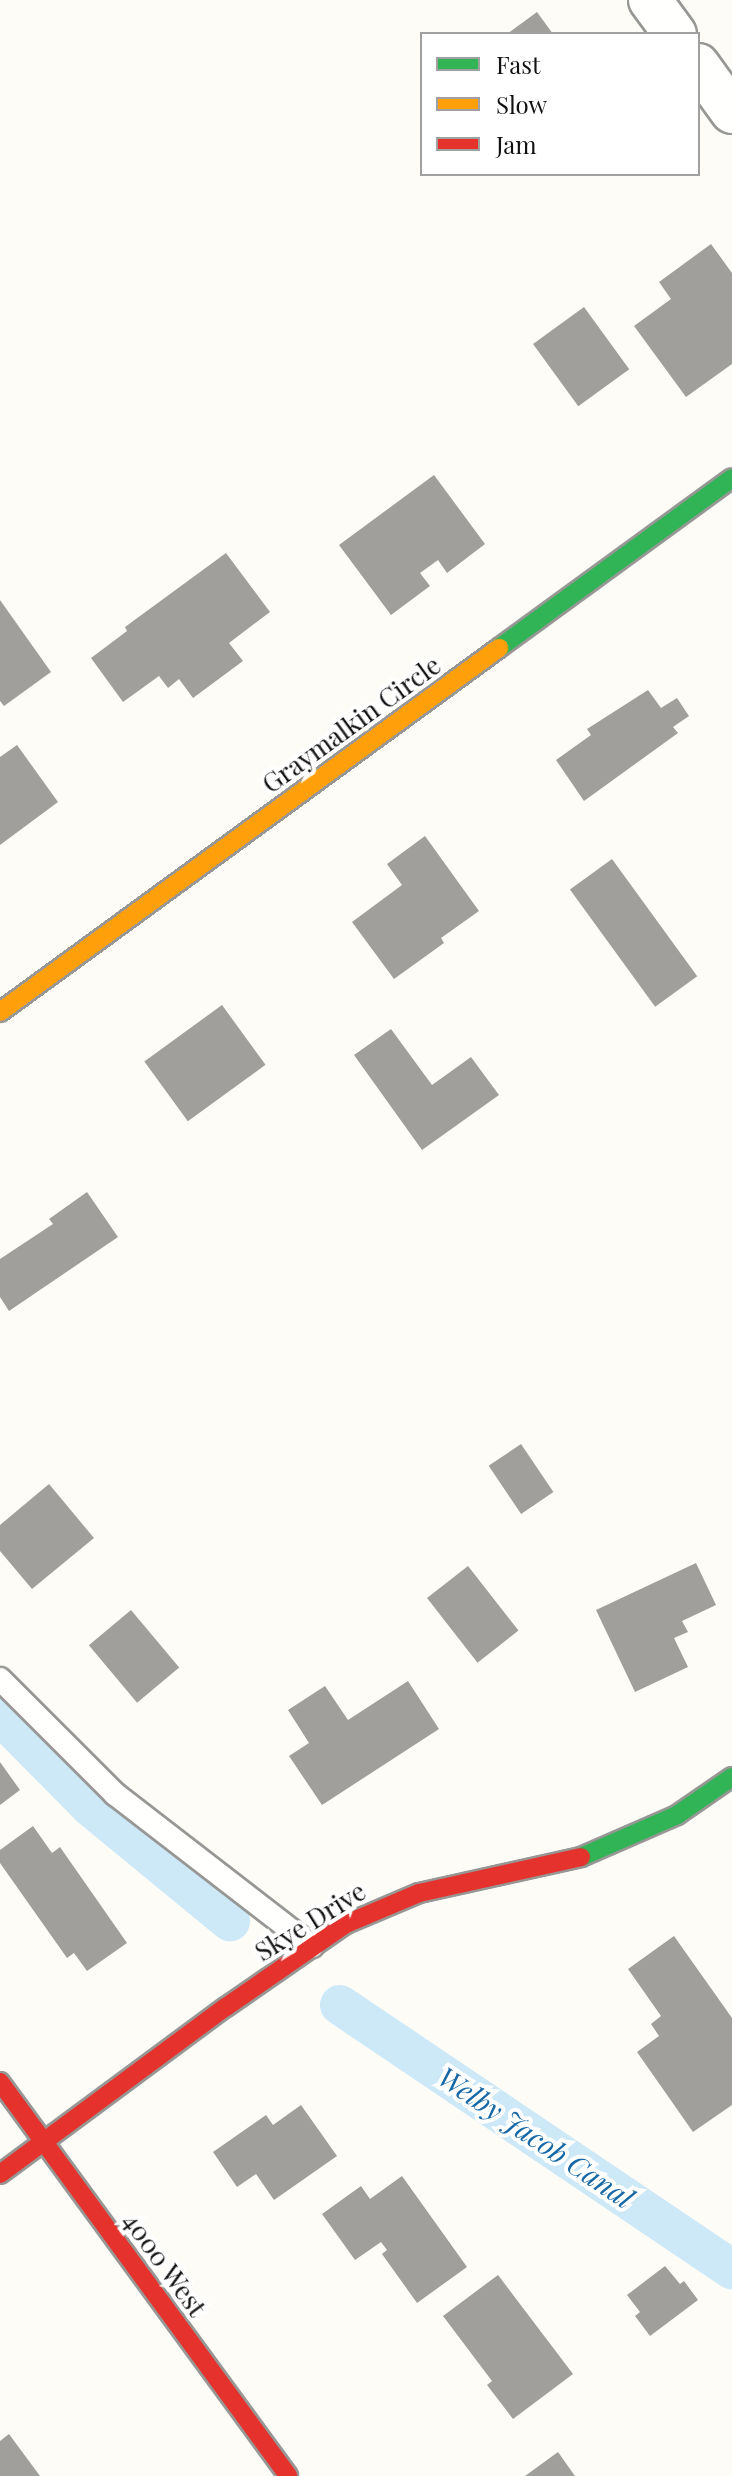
<!DOCTYPE html>
<style>
body{margin:0}
#map{position:relative;width:732px;height:2476px;overflow:hidden;background:#fdfcf7;font-family:"Playfair Display",serif}
div>[style]{position:absolute}
.canal>*{height:40px;margin:-20px;padding:0 20px;transform-origin:20px;border-radius:20px;background:#cde8f7}
.building>*{inset:0;background:#a19f9c;transform-origin:0 0}
.roads{filter:drop-shadow(2px 0 #979795) drop-shadow(-2px 0 #979795) drop-shadow(0 2px #979795) drop-shadow(0 -2px #979795)}
.lane>*{height:22px;margin:-11px;padding:0 11px;transform-origin:11px;border-radius:11px;background:#fffffe}
.street>*{height:42px;margin:-21px;padding:0 21px;transform-origin:21px;border-radius:21px;background:#fffffe}
.fast>*{height:18px;margin:-9px;padding:0 9px;transform-origin:9px;border-radius:9px;background:#30b455}
.slow>*{height:18px;margin:-9px;padding:0 9px;transform-origin:9px;border-radius:9px;background:#ff9f0a}
.jam>*{height:18px;margin:-9px;padding:0 9px;transform-origin:9px;border-radius:9px;background:#e5322d}
span{translate:-50% -50%;white-space:nowrap;text-align:center;line-height:1.15;-webkit-text-stroke:8px #fff;paint-order:stroke}
.street-label{font-size:26px;color:#111}
.water-label{font-size:28px;color:#1768a6;font-style:italic}
.legend{position:absolute;left:420px;top:32px;width:280px;height:144px;box-sizing:border-box;background:#fff;border:2px solid #a0a0a0;margin:0;padding:10px 14px;list-style:none;font-size:24px;color:#111}
.legend li{display:flex;align-items:center;gap:16px;height:40px}
.legend b{width:40px;border:2px solid #a0a0a0}
</style>
<div id="map">
<div class="canal">
<i style="left:0;top:1715px;width:129px;rotate:45.3deg"></i>
<i style="left:91px;top:1807px;width:180px;rotate:39.4deg"></i>
<i style="left:340px;top:2005px;width:473px;rotate:34deg"></i>
</div>
<div class="building">
<i style="clip-path:polygon(537px 12px,553px 34px,507px 34px)"></i>
<i style="clip-path:polygon(711px 244px,732px 273px,732px 364px,686px 397px,634px 326px,671px 299px,659px 282px)"></i>
<i style="left:584px;top:307px;width:77px;height:63px;rotate:54deg"></i>
<i style="clip-path:polygon(434px 475px,485px 544px,447px 573px,438px 560px,420px 573px,430px 586px,391px 615px,339px 545px)"></i>
<i style="clip-path:polygon(226px 553px,270px 612px,229px 643px,243px 661px,193px 698px,179px 679px,168px 688px,159px 676px,123px 702px,91px 658px,127px 631px,125px 627px)"></i>
<i style="clip-path:polygon(0 600px,51px 672px,4px 706px,0 701px)"></i>
<i style="clip-path:polygon(648px 690px,661px 708px,677px 698px,689px 716px,673px 727px,678px 733px,584px 801px,556px 760px,591px 735px,587px 729px)"></i>
<i style="clip-path:polygon(17px 745px,58px 802px,0 845px,0 757px)"></i>
<i style="clip-path:polygon(425px 836px,479px 911px,441px 938px,444px 943px,394px 979px,352px 922px,402px 885px,387px 864px)"></i>
<i style="left:612px;top:859px;width:145px;height:52px;rotate:54deg"></i>
<i style="left:222px;top:1005px;width:74px;height:96px;rotate:54deg"></i>
<i style="clip-path:polygon(391px 1029px,432px 1085px,471px 1057px,499px 1095px,422px 1150px,354px 1055px)"></i>
<i style="clip-path:polygon(87px 1192px,118px 1237px,9px 1311px,0 1297px,0 1259px,53px 1224px,49px 1219px)"></i>
<i style="left:521px;top:1444px;width:58px;height:39px;rotate:56deg"></i>
<i style="clip-path:polygon(49px 1484px,94px 1538px,32px 1589px,0 1551px,0 1525px)"></i>
<i style="clip-path:polygon(696px 1563px,716px 1605px,682px 1621px,688px 1632px,674px 1638px,688px 1667px,635px 1692px,596px 1610px)"></i>
<i style="left:468px;top:1566px;width:82px;height:52px;rotate:52deg"></i>
<i style="left:131px;top:1610px;width:75px;height:55px;rotate:50deg"></i>
<i style="clip-path:polygon(408px 1681px,439px 1729px,322px 1805px,289px 1756px,309px 1743px,288px 1710px,325px 1686px,348px 1720px)"></i>
<i style="clip-path:polygon(0 1762px,20px 1790px,0 1805px)"></i>
<i style="clip-path:polygon(33px 1826px,52px 1853px,60px 1847px,127px 1943px,87px 1971px,74px 1953px,67px 1958px,0 1863px,0 1850px)"></i>
<i style="clip-path:polygon(674px 1936px,732px 2018px,732px 2105px,693px 2132px,637px 2052px,659px 2036px,651px 2024px,661px 2016px,628px 1969px)"></i>
<i style="clip-path:polygon(301px 2105px,337px 2156px,274px 2200px,256px 2174px,237px 2187px,213px 2152px,266px 2115px,273px 2125px)"></i>
<i style="clip-path:polygon(402px 2176px,467px 2267px,417px 2303px,382px 2254px,387px 2250px,381px 2242px,355px 2260px,322px 2214px,361px 2186px,370px 2199px)"></i>
<i style="clip-path:polygon(665px 2266px,680px 2284px,684px 2281px,698px 2300px,650px 2336px,635px 2316px,640px 2312px,627px 2295px)"></i>
<i style="clip-path:polygon(498px 2275px,573px 2374px,513px 2419px,487px 2385px,492px 2381px,443px 2316px)"></i>
<i style="clip-path:polygon(9px 2434px,40px 2476px,0 2476px,0 2441px)"></i>
<i style="clip-path:polygon(558px 2452px,575px 2476px,525px 2476px)"></i>
</div>
<div class="roads">
<div class="lane">
<i style="left:0;top:1679px;width:163px;rotate:45deg"></i>
<i style="left:115px;top:1794px;width:249px;rotate:37.7deg"></i>
</div>
<div class="street">
<i style="left:650px;top:0;width:42px;rotate:53.7deg"></i>
<i style="left:698px;top:65px;width:58px;rotate:54.1deg"></i>
</div>
<div class="fast">
<i style="left:499px;top:648px;width:288px;rotate:-36.1deg"></i>
<i style="left:581px;top:1857px;width:105px;rotate:-23.6deg"></i>
<i style="left:677px;top:1815px;width:67px;rotate:-34.6deg"></i>
</div>
<div class="slow">
<i style="left:0;top:1012px;width:618px;rotate:-36.11deg"></i>
</div>
<div class="jam">
<i style="left:0;top:2082px;width:488px;rotate:53.8deg"></i>
<i style="left:0;top:2174px;width:281px;rotate:-36.5deg"></i>
<i style="left:226px;top:2007px;width:146px;rotate:-34.7deg"></i>
<i style="left:346px;top:1924px;width:79px;rotate:-23deg"></i>
<i style="left:419px;top:1893px;width:166px;rotate:-12.5deg"></i>
</div>
</div>
<div class="street-label">
<span style="left:351px;top:724px;rotate:-36deg">Graymalkin Circle</span>
<span style="left:310px;top:1921px;rotate:-32deg">Skye Drive</span>
<span style="left:165px;top:2264px;rotate:54deg">4000 West</span>
</div>
<div class="water-label">
<span style="left:536px;top:2137px;rotate:34deg">Welby Jacob Canal</span>
</div>
<ul class="legend">
<li><b style="height:10px;background:#30b455"></b>Fast</li>
<li><b style="height:10px;background:#ff9f0a"></b>Slow</li>
<li><b style="height:10px;background:#e5322d"></b>Jam</li>
</ul>
</div>
